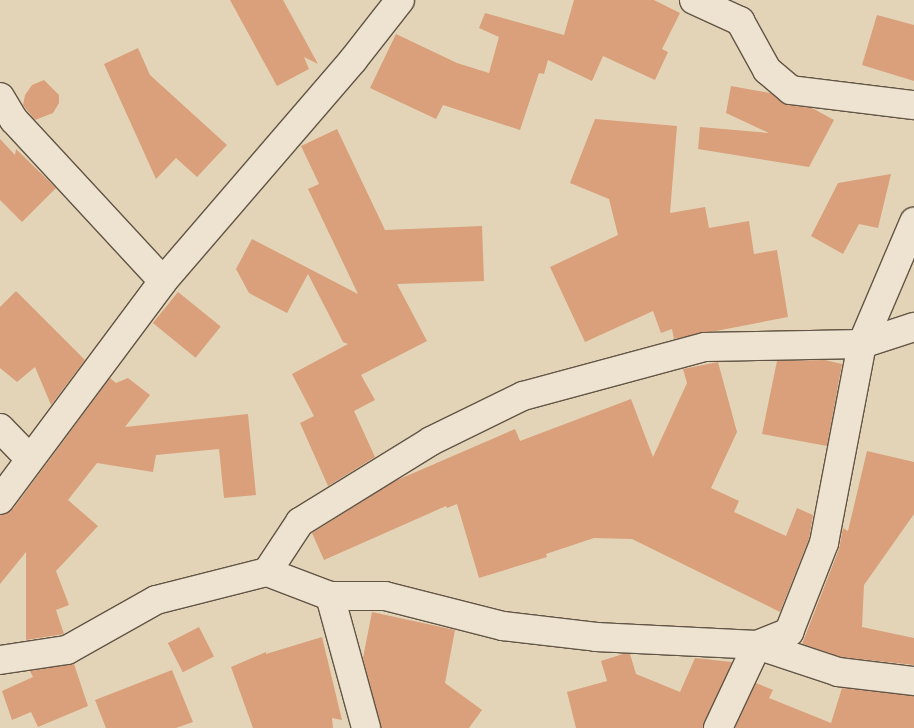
<!DOCTYPE html>
<style>
body{margin:0}
#map{position:relative;width:914px;height:728px;overflow:hidden;background:#e3d4b7;font-family:"IM FELL English",serif}
div>[style]{position:absolute}
.building>*{inset:0;background:#d9a07b;transform-origin:0 0}
.roads{filter:drop-shadow(1px 0 #625546) drop-shadow(-1px 0 #625546) drop-shadow(0 1px #625546) drop-shadow(0 -1px #625546)}
.street>*{height:28px;margin:-14px;padding:0 14px;transform-origin:14px;border-radius:14px;background:#ede3d0}
span{translate:-50% -50%;white-space:nowrap;text-align:center;line-height:1.15;-webkit-text-stroke:4.5px #ede3d0;paint-order:stroke}
</style>
<div id="map">
<div class="building">
<i style="clip-path:polygon(230px 0,283px 0,318px 64px,304px 57px,309px 69px,277px 86px)"></i>
<i style="clip-path:polygon(574px 0,654px 0,680px 13px,662px 49px,668px 52px,655px 80px,603px 56px,592px 81px,548px 60px,544px 74px,539px 73px,520px 130px,443px 105px,436px 119px,370px 88px,396px 34px,457px 63px,489px 73px,499px 37px,479px 28px,485px 13px,564px 35px)"></i>
<i style="clip-path:polygon(877px 15px,914px 25px,914px 81px,862px 65px)"></i>
<i style="clip-path:polygon(138px 48px,150px 75px,227px 145px,197px 177px,176px 158px,156px 179px,104px 64px)"></i>
<i style="clip-path:polygon(44px 80px,59px 95px,59px 103px,53px 113px,35px 120px,23px 105px,25px 95px,32px 85px)"></i>
<i style="clip-path:polygon(731px 86px,770px 93px,789px 105px,812px 108px,834px 120px,809px 167px,698px 149px,700px 127px,769px 133px,726px 113px)"></i>
<i style="clip-path:polygon(595px 119px,677px 126px,670px 213px,705px 207px,709px 228px,749px 221px,754px 254px,777px 250px,788px 317px,674px 339px,672px 329px,661px 333px,653px 311px,585px 342px,550px 267px,618px 235px,609px 199px,570px 183px)"></i>
<i style="clip-path:polygon(337px 129px,385px 230px,482px 226px,484px 281px,397px 284px,427px 341px,361px 375px,375px 400px,354px 411px,375px 457px,328px 486px,300px 423px,314px 416px,292px 374px,348px 344px,343px 342px,308px 274px,287px 313px,249px 293px,236px 269px,252px 239px,358px 294px,308px 189px,319px 184px,301px 146px)"></i>
<i style="clip-path:polygon(0 139px,15px 155px,16px 149px,56px 188px,22px 222px,0 200px)"></i>
<i style="clip-path:polygon(891px 174px,878px 228px,859px 224px,843px 254px,811px 236px,838px 183px)"></i>
<i style="clip-path:polygon(16px 291px,85px 360px,51px 405px,35px 367px,17px 382px,0 368px,0 307px)"></i>
<i style="left:178px;top:292px;width:55px;height:40px;rotate:39deg"></i>
<i style="clip-path:polygon(825px 360px,842px 364px,827px 446px,762px 434px,777px 361px)"></i>
<i style="clip-path:polygon(718px 362px,737px 432px,711px 488px,739px 501px,734px 512px,786px 536px,797px 508px,813px 515px,809px 539px,780px 612px,632px 539px,594px 538px,546px 554px,547px 557px,479px 578px,457px 504px,447px 508px,446px 506px,324px 560px,312px 533px,395px 481px,515px 429px,520px 441px,631px 399px,653px 457px,687px 383px,683px 369px)"></i>
<i style="clip-path:polygon(110px 378px,116px 383px,128px 378px,150px 395px,125px 427px,248px 414px,256px 495px,224px 498px,219px 449px,156px 455px,153px 472px,97px 463px,68px 500px,98px 526px,56px 571px,69px 605px,56px 610px,64px 634px,26px 640px,26px 552px,0 584px,0 515px,13px 509px)"></i>
<i style="clip-path:polygon(867px 451px,914px 462px,914px 514px,864px 585px,862px 627px,914px 638px,914px 665px,841px 657px,802px 644px,839px 549px,843px 528px,848px 531px)"></i>
<i style="clip-path:polygon(372px 612px,455px 630px,445px 683px,482px 710px,469px 728px,381px 728px,363px 658px)"></i>
<i style="left:199px;top:627px;width:33px;height:35px;rotate:63deg"></i>
<i style="clip-path:polygon(322px 637px,342px 720px,332px 718px,333px 728px,253px 728px,231px 667px,266px 652px,266px 654px)"></i>
<i style="clip-path:polygon(623px 654px,630px 654px,636px 674px,680px 692px,695px 658px,732px 662px,703px 728px,576px 728px,567px 692px,607px 681px,601px 661px)"></i>
<i style="clip-path:polygon(74px 664px,88px 706px,38px 727px,31px 712px,12px 720px,2px 691px,33px 677px,30px 671px)"></i>
<i style="clip-path:polygon(172px 670px,193px 722px,176px 728px,106px 728px,95px 700px)"></i>
<i style="clip-path:polygon(756px 683px,773px 690px,769px 698px,831px 723px,842px 688px,914px 696px,914px 728px,735px 728px)"></i>
</div>
<div class="roads">
<div class="street">
<i style="left:694px;top:0;width:51px;rotate:24.5deg"></i>
<i style="left:740px;top:21px;width:56px;rotate:61.1deg"></i>
<i style="left:767px;top:70px;width:31px;rotate:40deg"></i>
<i style="left:791px;top:90px;width:124px;rotate:7deg"></i>
<i style="left:0;top:97px;width:27px;rotate:59deg"></i>
<i style="left:14px;top:120px;width:219px;rotate:47.2deg"></i>
<i style="left:0;top:428px;width:42px;rotate:46deg"></i>
<i style="left:0;top:500px;width:273px;rotate:-53.3deg"></i>
<i style="left:163px;top:281px;width:291px;rotate:-49.3deg"></i>
<i style="left:353px;top:60px;width:76px;rotate:-51.9deg"></i>
<i style="left:267px;top:572px;width:67px;rotate:20.9deg"></i>
<i style="left:330px;top:596px;width:55px"></i>
<i style="left:385px;top:596px;width:122px;rotate:14.3deg"></i>
<i style="left:503px;top:626px;width:94px;rotate:6.7deg"></i>
<i style="left:596px;top:637px;width:161px;rotate:2.8deg"></i>
<i style="left:757px;top:645px;width:85px;rotate:18.4deg"></i>
<i style="left:838px;top:672px;width:77px;rotate:6.8deg"></i>
<i style="left:330px;top:596px;width:137px;rotate:74.7deg"></i>
<i style="left:0;top:660px;width:68px;rotate:-8.5deg"></i>
<i style="left:67px;top:650px;width:102px;rotate:-29.3deg"></i>
<i style="left:156px;top:600px;width:114px;rotate:-14.2deg"></i>
<i style="left:267px;top:572px;width:60px;rotate:-56.6deg"></i>
<i style="left:300px;top:522px;width:154px;rotate:-31.7deg"></i>
<i style="left:431px;top:441px;width:102px;rotate:-26.1deg"></i>
<i style="left:523px;top:396px;width:188px;rotate:-15.1deg"></i>
<i style="left:705px;top:347px;width:157px;rotate:-1.1deg"></i>
<i style="left:862px;top:344px;width:55px;rotate:-18.1deg"></i>
<i style="left:718px;top:728px;width:92px;rotate:-64.8deg"></i>
<i style="left:757px;top:645px;width:35px;rotate:-22deg"></i>
<i style="left:789px;top:632px;width:96px;rotate:-68.5deg"></i>
<i style="left:824px;top:543px;width:203px;rotate:-79.2deg"></i>
<i style="left:862px;top:344px;width:133px;rotate:-66.9deg"></i>
</div>
</div>
</div>
